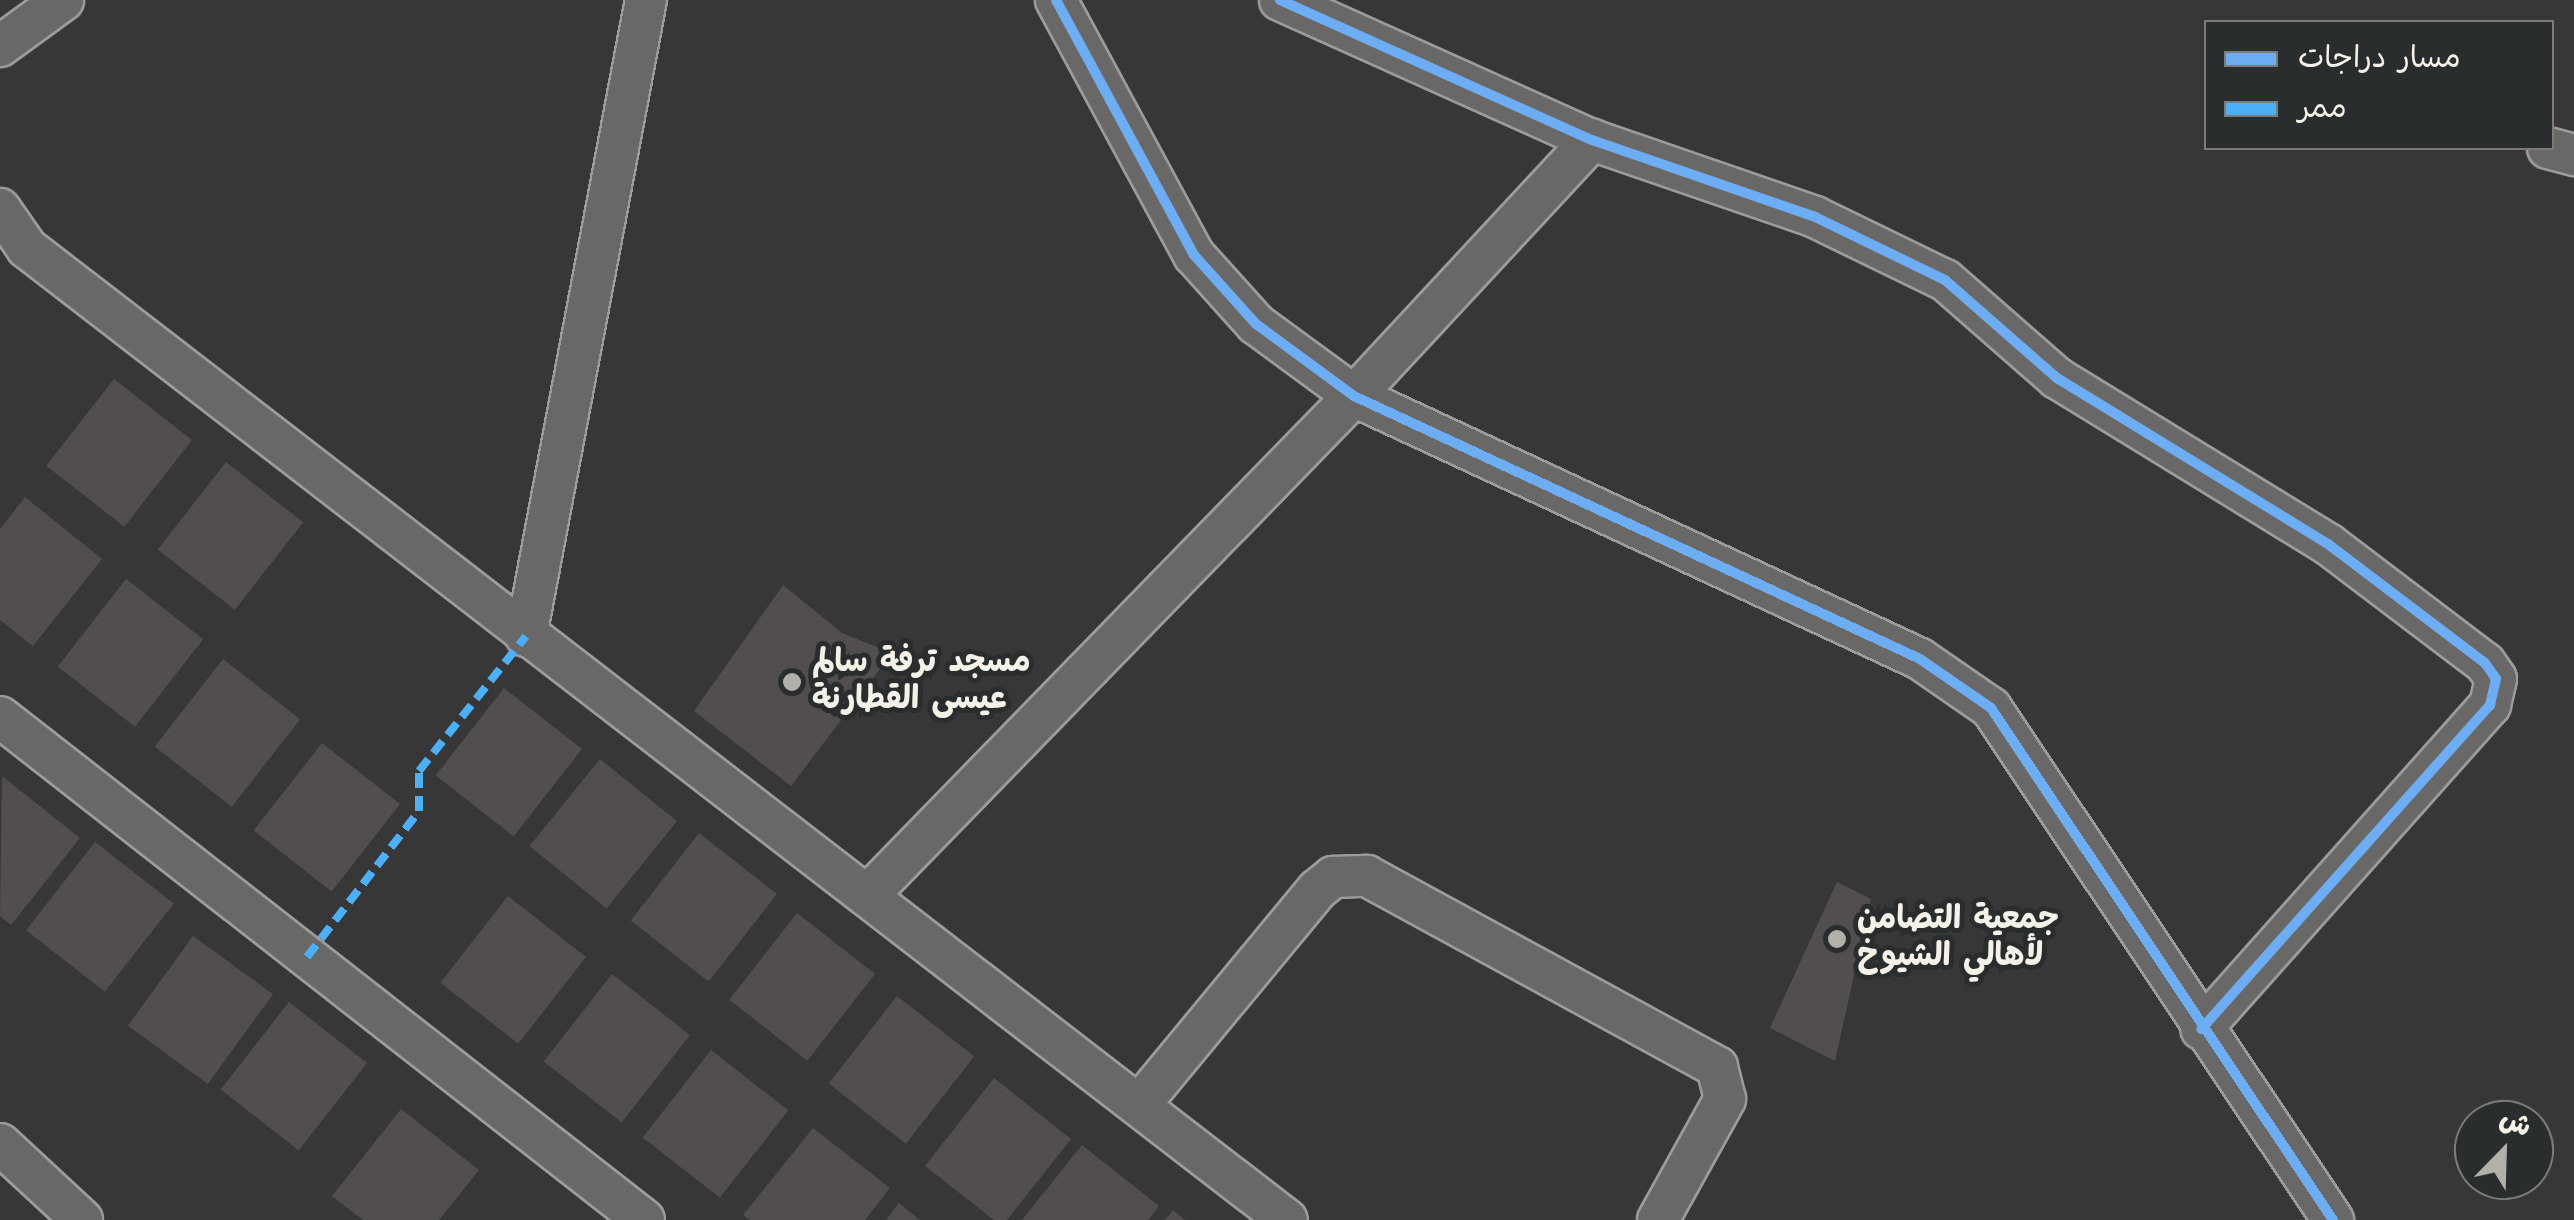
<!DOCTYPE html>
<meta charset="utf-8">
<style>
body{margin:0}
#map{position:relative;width:2574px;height:1220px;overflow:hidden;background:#373737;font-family:Kalam,"Playpen Sans Arabic",sans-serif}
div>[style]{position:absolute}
.building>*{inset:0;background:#524e4e;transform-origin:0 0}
.roads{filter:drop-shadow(2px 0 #9d9c9b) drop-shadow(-2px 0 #9d9c9b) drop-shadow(0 2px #9d9c9b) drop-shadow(0 -2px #9d9c9b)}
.street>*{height:40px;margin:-20px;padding:0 20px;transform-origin:20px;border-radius:20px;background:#696866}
.quiet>*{height:8px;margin-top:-4px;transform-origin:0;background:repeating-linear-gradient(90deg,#4cb0f7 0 15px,transparent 0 23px)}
.cycleway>*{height:10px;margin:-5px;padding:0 5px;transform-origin:5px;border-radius:5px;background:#6dadf4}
.dots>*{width:28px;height:28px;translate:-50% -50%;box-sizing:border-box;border:5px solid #2a2d2e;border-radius:50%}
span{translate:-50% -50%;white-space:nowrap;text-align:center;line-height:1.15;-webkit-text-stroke:10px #2a2d2e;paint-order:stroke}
.poi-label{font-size:32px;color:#f4f1e8;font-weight:700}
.left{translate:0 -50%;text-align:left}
.legend{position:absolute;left:2204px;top:20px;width:350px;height:130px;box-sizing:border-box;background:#2a2d2e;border:2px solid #7b7b78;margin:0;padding:12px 18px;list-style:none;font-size:30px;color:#f4f1e8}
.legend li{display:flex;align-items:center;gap:20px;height:50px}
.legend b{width:50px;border:2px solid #7b7b78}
.north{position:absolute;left:2454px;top:1100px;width:100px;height:100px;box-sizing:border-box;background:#2a2d2e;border:2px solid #7b7b78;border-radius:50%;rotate:23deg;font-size:28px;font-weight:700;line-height:40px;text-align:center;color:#f4f1e8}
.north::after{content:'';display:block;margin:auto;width:35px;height:45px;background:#b2b0aa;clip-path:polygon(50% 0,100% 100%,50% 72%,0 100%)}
</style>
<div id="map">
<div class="building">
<i style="left:114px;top:379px;width:99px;height:110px;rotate:38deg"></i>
<i style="left:226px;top:462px;width:98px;height:111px;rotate:38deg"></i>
<i style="clip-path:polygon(25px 497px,102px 559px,33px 646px,0 620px,0 529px)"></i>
<i style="left:126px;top:579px;width:98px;height:111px;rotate:38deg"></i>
<i style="clip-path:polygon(783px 585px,842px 633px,892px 653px,791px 786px,694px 711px)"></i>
<i style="left:223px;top:659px;width:98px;height:111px;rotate:38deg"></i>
<i style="left:504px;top:688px;width:99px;height:111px;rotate:38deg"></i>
<i style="left:322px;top:743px;width:99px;height:111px;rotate:38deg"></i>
<i style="left:600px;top:759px;width:99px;height:112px;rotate:39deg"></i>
<i style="clip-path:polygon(2px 776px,80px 838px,11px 925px,0 916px)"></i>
<i style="left:699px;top:833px;width:99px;height:111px;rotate:38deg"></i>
<i style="left:95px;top:842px;width:100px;height:112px;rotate:38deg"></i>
<i style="clip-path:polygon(1837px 882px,1871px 899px,1835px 1061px,1770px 1028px)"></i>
<i style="left:508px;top:896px;width:99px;height:110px;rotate:38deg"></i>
<i style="left:797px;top:913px;width:99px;height:110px;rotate:38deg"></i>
<i style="left:193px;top:936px;width:99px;height:111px;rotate:36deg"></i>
<i style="left:612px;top:974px;width:99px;height:111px;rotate:38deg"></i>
<i style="left:897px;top:996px;width:98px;height:111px;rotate:38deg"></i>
<i style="left:289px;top:1002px;width:99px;height:111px;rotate:38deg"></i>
<i style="left:711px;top:1050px;width:98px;height:111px;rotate:38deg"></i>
<i style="clip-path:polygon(994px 1078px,1071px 1139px,1007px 1220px,994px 1220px,925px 1166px)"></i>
<i style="clip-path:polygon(401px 1109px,479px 1170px,439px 1220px,363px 1220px,332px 1196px)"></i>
<i style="clip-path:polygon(813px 1128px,890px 1188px,865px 1220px,750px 1220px,743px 1215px)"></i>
<i style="clip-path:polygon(1082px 1145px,1159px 1206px,1148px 1220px,1022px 1220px)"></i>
<i style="clip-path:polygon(899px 1203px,920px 1220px,886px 1220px)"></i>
<i style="clip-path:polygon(1173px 1210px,1185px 1220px,1165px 1220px)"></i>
</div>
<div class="roads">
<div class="street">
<i style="left:1056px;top:0;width:290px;rotate:61.6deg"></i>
<i style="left:1194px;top:255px;width:93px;rotate:48.1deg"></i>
<i style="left:1256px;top:324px;width:122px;rotate:36.3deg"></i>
<i style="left:1354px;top:396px;width:624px;rotate:24.92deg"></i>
<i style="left:1920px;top:659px;width:86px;rotate:34.6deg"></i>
<i style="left:1991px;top:708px;width:616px;rotate:56.26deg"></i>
<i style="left:1280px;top:0;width:342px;rotate:24.2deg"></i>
<i style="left:1592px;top:140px;width:236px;rotate:19deg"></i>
<i style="left:1815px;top:217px;width:144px;rotate:25.9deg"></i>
<i style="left:1945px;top:280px;width:149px;rotate:41.2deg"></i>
<i style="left:2057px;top:378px;width:318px;rotate:31.5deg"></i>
<i style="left:2328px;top:544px;width:197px;rotate:37.2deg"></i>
<i style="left:2485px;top:663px;width:19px;rotate:55deg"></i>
<i style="left:2496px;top:679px;width:27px;rotate:103deg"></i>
<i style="left:2490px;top:705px;width:434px;rotate:131.7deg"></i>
<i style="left:0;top:46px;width:78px;rotate:-36.1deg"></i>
<i style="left:2548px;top:148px;width:27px;rotate:15deg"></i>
<i style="left:0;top:209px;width:47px;rotate:55.3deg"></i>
<i style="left:27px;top:248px;width:1591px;rotate:37.65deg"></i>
<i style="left:526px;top:636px;width:647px;rotate:-79.32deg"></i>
<i style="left:0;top:717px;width:817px;rotate:37.99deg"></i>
<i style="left:868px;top:895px;width:697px;rotate:-45.76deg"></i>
<i style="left:1354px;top:396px;width:350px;rotate:-47.1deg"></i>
<i style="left:1140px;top:1104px;width:278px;rotate:-50.4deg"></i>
<i style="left:1317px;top:890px;width:21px;rotate:-39deg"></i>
<i style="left:1333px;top:877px;width:34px;rotate:-2deg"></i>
<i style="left:1367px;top:876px;width:399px;rotate:28.6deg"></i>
<i style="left:1717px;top:1067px;width:33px;rotate:76deg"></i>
<i style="left:1725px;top:1099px;width:138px;rotate:119deg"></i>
<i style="left:0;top:1144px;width:112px;rotate:42.8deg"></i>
</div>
</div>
<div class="quiet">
<i style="left:307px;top:957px;width:184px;rotate:-52.5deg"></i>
<i style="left:419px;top:811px;width:40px;rotate:-90deg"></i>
<i style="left:419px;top:771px;width:172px;rotate:-51.6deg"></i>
</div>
<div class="cycleway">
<i style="left:1056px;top:0;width:290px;rotate:61.6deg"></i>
<i style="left:1194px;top:255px;width:93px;rotate:48.1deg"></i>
<i style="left:1256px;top:324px;width:122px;rotate:36.3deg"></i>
<i style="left:1354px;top:396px;width:624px;rotate:24.92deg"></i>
<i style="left:1920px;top:659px;width:86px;rotate:34.6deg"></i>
<i style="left:1991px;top:708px;width:616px;rotate:56.26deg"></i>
<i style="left:1280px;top:0;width:342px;rotate:24.2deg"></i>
<i style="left:1592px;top:140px;width:236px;rotate:19deg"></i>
<i style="left:1815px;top:217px;width:144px;rotate:25.9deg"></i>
<i style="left:1945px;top:280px;width:149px;rotate:41.2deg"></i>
<i style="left:2057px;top:378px;width:318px;rotate:31.5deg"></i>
<i style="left:2328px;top:544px;width:197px;rotate:37.2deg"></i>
<i style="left:2485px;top:663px;width:19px;rotate:55deg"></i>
<i style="left:2496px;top:679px;width:27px;rotate:103deg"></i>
<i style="left:2490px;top:705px;width:434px;rotate:131.7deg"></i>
</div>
<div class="dots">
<i style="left:792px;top:682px;background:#b2b0aa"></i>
<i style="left:1837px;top:939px;background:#b2b0aa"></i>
</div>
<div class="poi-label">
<span class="left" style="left:812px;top:682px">مسجد ترفة سالم<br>عيسى القطارنة</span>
<span class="left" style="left:1857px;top:939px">جمعية التضامن<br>لأهالي الشيوخ</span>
</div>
<ul class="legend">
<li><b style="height:12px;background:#6dadf4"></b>مسار دراجات</li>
<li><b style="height:12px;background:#4cb0f7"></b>ممر</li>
</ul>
<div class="north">ش</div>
</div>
